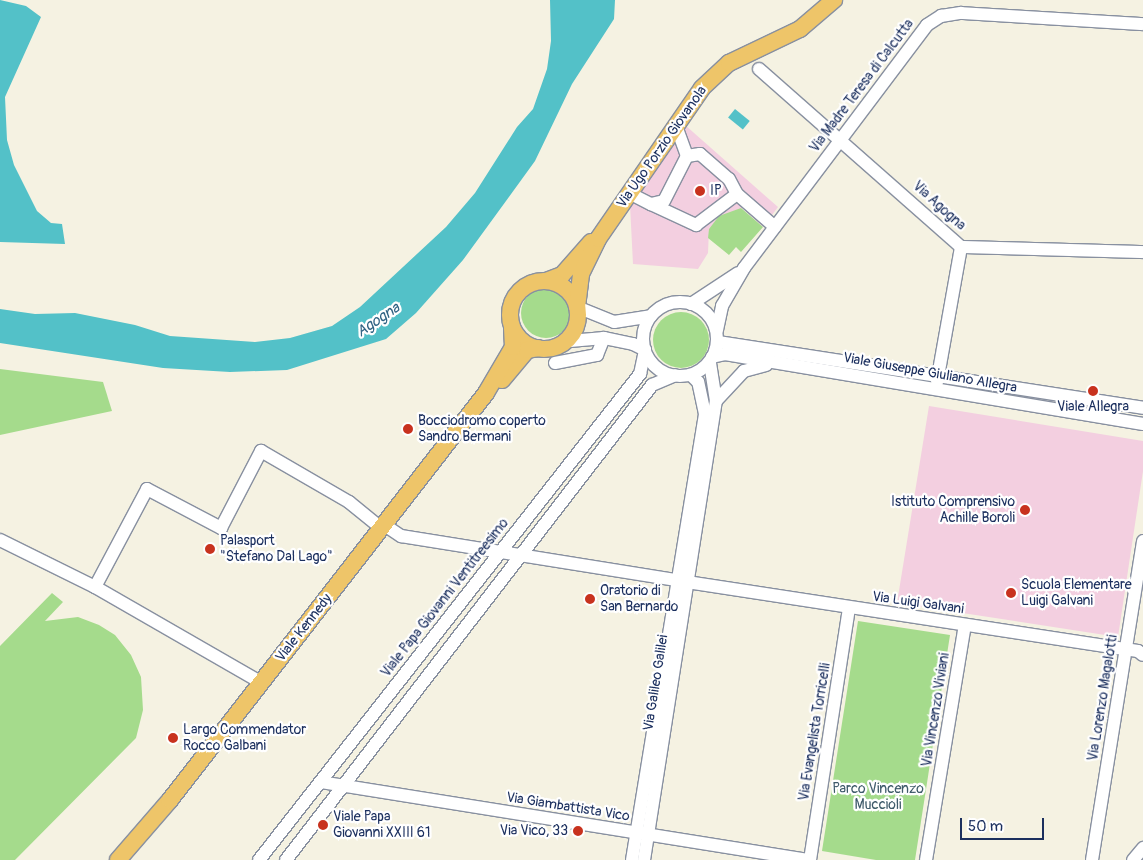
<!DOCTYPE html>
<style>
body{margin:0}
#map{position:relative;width:1143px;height:860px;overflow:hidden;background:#f5f2e2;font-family:Pangolin,sans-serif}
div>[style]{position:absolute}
.built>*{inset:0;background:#f3cfe0}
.green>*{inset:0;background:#a5db8c}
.round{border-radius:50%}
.water>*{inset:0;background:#53c1c8;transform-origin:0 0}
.roads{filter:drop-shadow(1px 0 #8890a0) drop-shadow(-1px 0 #8890a0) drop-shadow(0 1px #8890a0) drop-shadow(0 -1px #8890a0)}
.minor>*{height:12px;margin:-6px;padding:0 6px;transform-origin:6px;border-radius:6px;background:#fff}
.minor>.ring{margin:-6px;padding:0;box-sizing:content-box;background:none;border:12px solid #fff;border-radius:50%}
.major>*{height:16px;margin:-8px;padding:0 8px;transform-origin:8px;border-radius:8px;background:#eec569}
.major>.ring{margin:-8px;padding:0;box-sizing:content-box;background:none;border:16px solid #eec569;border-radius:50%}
.dots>*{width:14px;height:14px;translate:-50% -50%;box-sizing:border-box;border:2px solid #fff;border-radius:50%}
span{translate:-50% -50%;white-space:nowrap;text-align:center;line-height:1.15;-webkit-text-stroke:4.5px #fff;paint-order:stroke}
.street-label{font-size:14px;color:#1b2f5e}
.poi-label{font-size:14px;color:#1b2f5e}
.left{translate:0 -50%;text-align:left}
.right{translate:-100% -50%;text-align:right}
.park-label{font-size:14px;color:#3e5a6a}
.water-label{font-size:15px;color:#2f6283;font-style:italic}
.scale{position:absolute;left:960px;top:818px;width:84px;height:22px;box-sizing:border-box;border:2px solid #1b2f5e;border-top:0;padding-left:6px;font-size:15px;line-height:18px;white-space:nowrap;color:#1b2f5e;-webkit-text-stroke:4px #fff;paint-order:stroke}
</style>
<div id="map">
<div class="built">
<i style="clip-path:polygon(685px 125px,778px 207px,763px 227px,742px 208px,709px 229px,708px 253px,698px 269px,633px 264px,630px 205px)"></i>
<i style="clip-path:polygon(929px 406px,1143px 441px,1143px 471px,1118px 637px,897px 603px)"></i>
</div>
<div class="green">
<i style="clip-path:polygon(741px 208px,763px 227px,741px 252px,736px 247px,729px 255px,708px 238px,709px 229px,719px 216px)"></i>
<i class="round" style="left:521px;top:288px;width:50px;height:50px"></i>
<i class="round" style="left:653px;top:312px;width:56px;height:56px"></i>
<i style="clip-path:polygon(0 369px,103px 382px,112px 411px,0 435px)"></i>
<i style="clip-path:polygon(52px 593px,63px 602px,45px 621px,78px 617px,99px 625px,115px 635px,131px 655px,141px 677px,143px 710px,136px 738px,15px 860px,0 860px,0 646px)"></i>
<i style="clip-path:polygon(858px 621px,950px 635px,915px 860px,876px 860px,822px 851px)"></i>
</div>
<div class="water">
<i style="clip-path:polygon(0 0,26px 6px,41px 17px,5px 97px,7px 140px,14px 165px,37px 211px,51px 223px,62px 224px,65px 244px,0 242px)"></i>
<i style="clip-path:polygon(550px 0,615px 0,614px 19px,572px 84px,535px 161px,463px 260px,416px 313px,386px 339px,287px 370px,230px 372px,163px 368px,0 343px,0 309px,35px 314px,75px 313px,135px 325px,170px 336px,255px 342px,290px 338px,332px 326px,360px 307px,446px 227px,475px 193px,517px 127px,533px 109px,547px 69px,551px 41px)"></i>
<i style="left:735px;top:109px;width:19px;height:11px;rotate:39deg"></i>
</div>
<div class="roads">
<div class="minor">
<i style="left:759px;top:69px;width:269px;rotate:41.4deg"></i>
<i style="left:961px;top:247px;width:182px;rotate:1.6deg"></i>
<i style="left:687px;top:156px;width:13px;rotate:-9deg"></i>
<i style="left:700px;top:154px;width:38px;rotate:41deg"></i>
<i style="left:729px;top:179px;width:17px;rotate:62deg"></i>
<i style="left:737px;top:194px;width:50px;rotate:41deg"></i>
<i style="left:629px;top:193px;width:25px;rotate:27deg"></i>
<i style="left:651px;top:204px;width:13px;rotate:-13deg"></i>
<i style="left:664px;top:201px;width:51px;rotate:-62.9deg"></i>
<i style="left:687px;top:156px;width:32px;rotate:-110deg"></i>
<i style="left:651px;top:204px;width:50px;rotate:25deg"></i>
<i style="left:696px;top:225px;width:51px;rotate:-37.1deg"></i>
<i class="ring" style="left:643px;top:302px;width:62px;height:62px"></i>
<i style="left:691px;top:304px;width:56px;rotate:-33.4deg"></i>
<i style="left:577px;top:307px;width:40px;rotate:22deg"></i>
<i style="left:614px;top:322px;width:37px;rotate:-9deg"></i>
<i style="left:717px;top:330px;width:25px;rotate:-78deg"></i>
<i style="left:722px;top:306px;width:44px;rotate:-59.9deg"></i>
<i style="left:744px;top:268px;width:304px;rotate:-53deg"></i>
<i style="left:927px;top:25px;width:17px;rotate:-33deg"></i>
<i style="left:941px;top:16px;width:20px;rotate:-9deg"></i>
<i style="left:961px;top:13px;width:182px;rotate:3.5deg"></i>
<i style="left:718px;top:342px;width:430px;rotate:8.8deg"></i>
<i style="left:712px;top:357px;width:13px;rotate:-13deg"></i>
<i style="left:725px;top:354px;width:424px;rotate:9.5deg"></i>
<i style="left:555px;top:363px;width:43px;rotate:-10.8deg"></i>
<i style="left:597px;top:355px;width:18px;rotate:-68deg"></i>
<i style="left:937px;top:382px;width:137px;rotate:-79.9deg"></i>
<i style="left:716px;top:401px;width:41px;rotate:-47deg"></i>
<i style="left:744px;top:371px;width:23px;rotate:-15deg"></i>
<i style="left:383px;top:524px;width:22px;rotate:34deg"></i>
<i style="left:401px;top:536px;width:279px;rotate:9.1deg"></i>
<i style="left:0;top:540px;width:106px;rotate:26.3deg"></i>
<i style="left:687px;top:582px;width:456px;rotate:8.7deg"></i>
<i style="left:1138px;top:651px;width:6px;rotate:39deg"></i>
<i style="left:262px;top:683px;width:193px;rotate:-150.1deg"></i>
<i style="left:95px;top:587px;width:111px;rotate:-62deg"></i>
<i style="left:147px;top:489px;width:84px;rotate:27.8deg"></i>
<i style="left:221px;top:528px;width:87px;rotate:-62.5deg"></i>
<i style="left:261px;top:451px;width:102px;rotate:30.1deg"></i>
<i style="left:349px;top:502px;width:41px;rotate:39.1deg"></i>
<i style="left:321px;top:782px;width:495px;rotate:9.1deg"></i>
<i style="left:259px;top:860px;width:618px;rotate:-51.91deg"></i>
<i style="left:640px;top:374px;width:25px;rotate:-78deg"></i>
<i style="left:645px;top:350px;width:13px;rotate:-153deg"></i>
<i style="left:633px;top:344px;width:30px;rotate:-168deg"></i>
<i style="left:604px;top:338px;width:37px;rotate:175deg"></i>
<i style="left:286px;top:860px;width:600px;rotate:-52.38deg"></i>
<i style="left:652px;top:385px;width:25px;rotate:-23deg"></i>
<i style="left:632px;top:860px;width:452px;rotate:-80.7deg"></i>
<i style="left:705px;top:414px;width:33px;rotate:-102deg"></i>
<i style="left:698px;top:382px;width:10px;rotate:-135deg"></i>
<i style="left:644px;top:860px;width:465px;rotate:-81.1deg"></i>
<i style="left:716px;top:401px;width:39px;rotate:-99deg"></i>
<i style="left:810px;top:860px;width:255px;rotate:-81.2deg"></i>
<i style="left:926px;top:860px;width:238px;rotate:-80.6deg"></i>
<i style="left:1092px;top:860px;width:323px;rotate:-80.9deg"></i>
<i style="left:1133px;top:860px;width:16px;rotate:-50deg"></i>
</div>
<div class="major">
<i style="left:546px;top:281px;width:17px;rotate:-21deg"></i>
<i style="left:562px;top:275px;width:44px;rotate:-48.7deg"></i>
<i class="ring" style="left:510px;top:281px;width:52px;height:52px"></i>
<i style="left:577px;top:307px;width:33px;rotate:-83deg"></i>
<i style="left:581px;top:274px;width:39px;rotate:-64deg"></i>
<i style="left:598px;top:239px;width:183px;rotate:-55.4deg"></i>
<i style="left:702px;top:88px;width:37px;rotate:-43deg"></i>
<i style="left:729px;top:63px;width:79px;rotate:-25.6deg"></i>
<i style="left:800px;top:29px;width:45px;rotate:-40.5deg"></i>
<i style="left:502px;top:380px;width:39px;rotate:-50deg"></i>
<i style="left:527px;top:350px;width:11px;rotate:-10deg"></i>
<i style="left:118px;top:860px;width:79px;rotate:-49.1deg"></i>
<i style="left:170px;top:800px;width:515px;rotate:-52.17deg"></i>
<i style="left:486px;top:393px;width:53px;rotate:-59.6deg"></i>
<i style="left:513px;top:347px;width:20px;rotate:-93deg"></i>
</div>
</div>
<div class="dots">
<i style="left:700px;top:191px;background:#c8321e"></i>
<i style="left:1093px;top:391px;background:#c8321e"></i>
<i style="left:408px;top:429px;background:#c8321e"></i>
<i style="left:1025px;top:510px;background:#c8321e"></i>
<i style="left:210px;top:549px;background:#c8321e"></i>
<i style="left:1011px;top:593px;background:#c8321e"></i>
<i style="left:590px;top:599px;background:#c8321e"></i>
<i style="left:173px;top:738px;background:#c8321e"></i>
<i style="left:323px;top:825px;background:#c8321e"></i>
<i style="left:578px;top:831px;background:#c8321e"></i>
</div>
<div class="street-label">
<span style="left:862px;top:86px;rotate:-53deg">Via Madre Teresa di Calcutta</span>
<span style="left:662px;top:147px;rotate:-55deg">Via Ugo Porzio Giovanola</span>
<span style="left:939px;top:206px;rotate:42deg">Via Agogna</span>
<span style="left:930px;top:373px;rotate:10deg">Viale Giuseppe Giuliano Allegra</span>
<span style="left:445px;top:598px;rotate:-52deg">Viale Papa Giovanni Ventitreesimo</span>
<span style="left:918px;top:603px;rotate:8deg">Via Luigi Galvani</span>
<span style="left:304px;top:628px;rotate:-52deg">Viale Kennedy</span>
<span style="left:656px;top:683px;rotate:-81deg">Via Galileo Galilei</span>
<span style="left:1103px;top:698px;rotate:-81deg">Via Lorenzo Magalotti</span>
<span style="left:936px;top:710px;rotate:-81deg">Via Vincenzo Viviani</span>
<span style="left:815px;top:732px;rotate:-81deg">Via Evangelista Torricelli</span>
<span style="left:568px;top:807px;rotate:9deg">Via Giambattista Vico</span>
</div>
<div class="poi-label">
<span class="left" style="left:710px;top:191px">IP</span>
<span style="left:1093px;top:407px">Viale Allegra</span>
<span class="left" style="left:418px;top:429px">Bocciodromo coperto<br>Sandro Bermani</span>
<span class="right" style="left:1015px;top:510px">Istituto Comprensivo<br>Achille Boroli</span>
<span class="left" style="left:220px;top:549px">Palasport<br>"Stefano Dal Lago"</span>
<span class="left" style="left:1021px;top:593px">Scuola Elementare<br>Luigi Galvani</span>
<span class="left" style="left:600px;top:599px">Oratorio di<br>San Bernardo</span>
<span class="left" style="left:183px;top:738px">Largo Commendator<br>Rocco Galbani</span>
<span class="left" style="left:333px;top:825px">Viale Papa<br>Giovanni XXIII 61</span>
<span class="right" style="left:568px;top:831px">Via Vico, 33</span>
</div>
<div class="park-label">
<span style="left:878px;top:797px">Parco Vincenzo<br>Muccioli</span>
</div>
<div class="water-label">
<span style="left:378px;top:320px;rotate:-34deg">Agogna</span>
</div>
<div class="scale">50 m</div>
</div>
